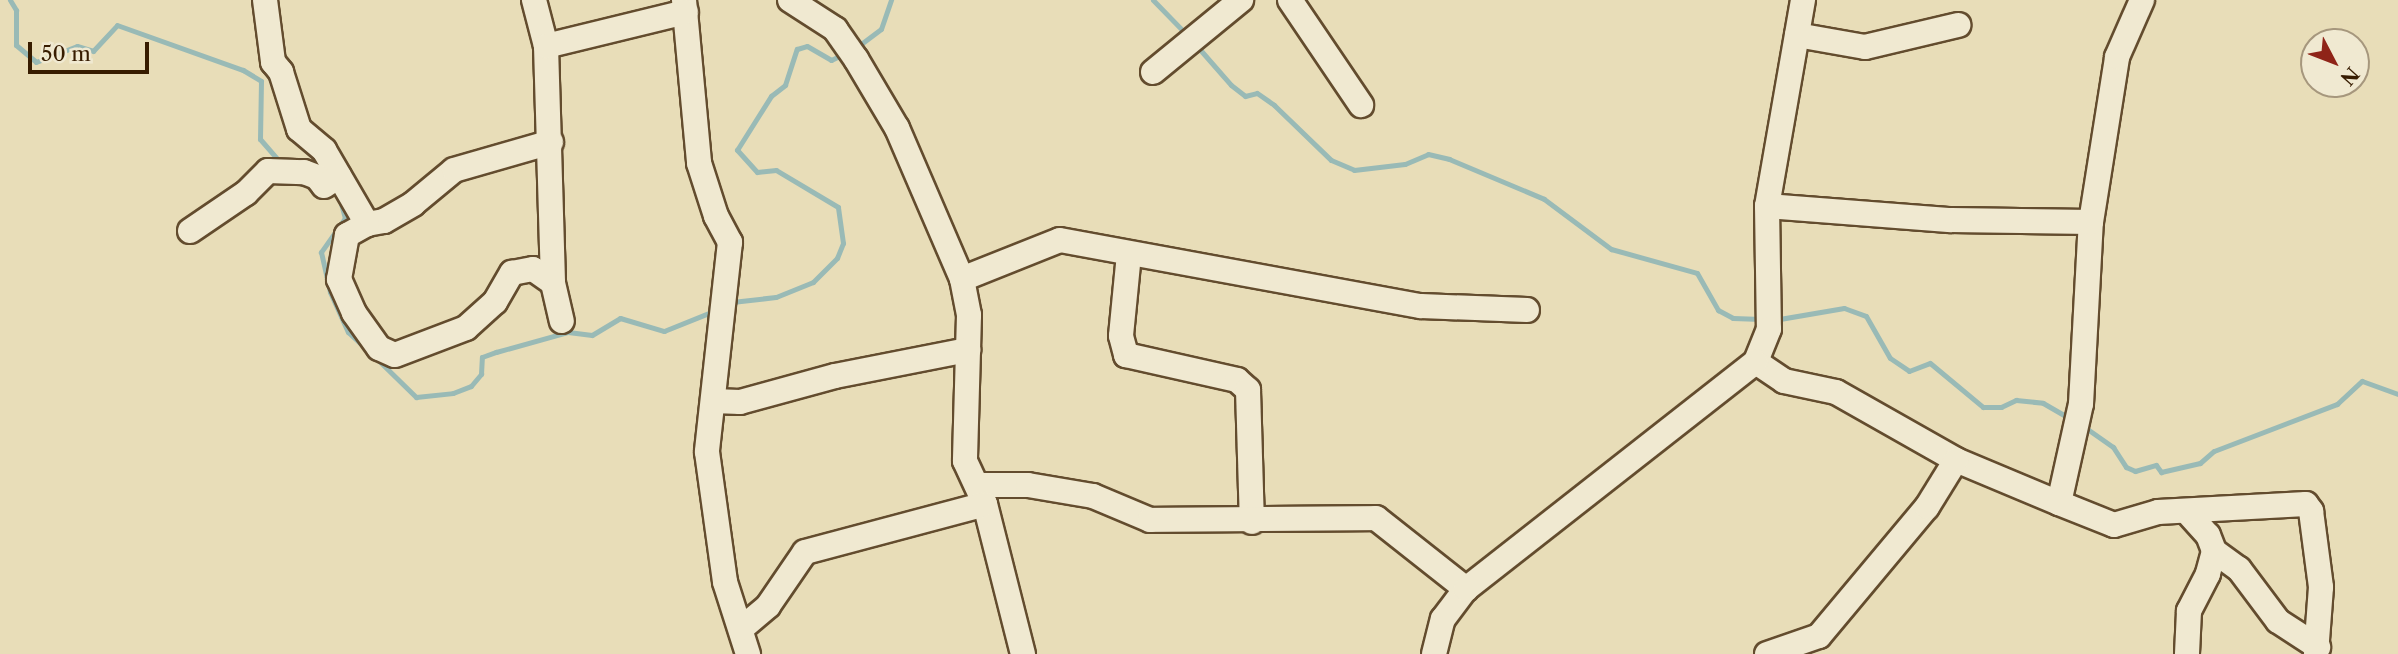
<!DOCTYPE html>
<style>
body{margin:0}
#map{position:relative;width:2398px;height:654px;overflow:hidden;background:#e8ddb8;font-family:"Libre Caslon Text",serif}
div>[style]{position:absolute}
.stream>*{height:5px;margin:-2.5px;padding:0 2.5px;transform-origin:2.5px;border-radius:2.5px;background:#99bab6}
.roads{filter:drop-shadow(2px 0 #634c2e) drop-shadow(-2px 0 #634c2e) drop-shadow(0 2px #634c2e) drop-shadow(0 -2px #634c2e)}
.minor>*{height:24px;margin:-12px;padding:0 12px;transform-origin:12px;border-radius:12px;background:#f0e9d1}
span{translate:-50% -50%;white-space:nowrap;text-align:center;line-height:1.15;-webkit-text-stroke:6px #f0e9d1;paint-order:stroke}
.north{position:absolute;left:2300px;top:28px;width:70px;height:70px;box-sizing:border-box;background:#f0e9d1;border:2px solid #a6977d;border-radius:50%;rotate:132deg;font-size:19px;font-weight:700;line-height:28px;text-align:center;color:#371c00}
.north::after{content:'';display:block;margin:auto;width:24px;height:32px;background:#8f2418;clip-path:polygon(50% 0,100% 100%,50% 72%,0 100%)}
.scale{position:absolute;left:28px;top:42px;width:121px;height:32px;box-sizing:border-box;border:4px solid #371c00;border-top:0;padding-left:9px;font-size:21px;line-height:24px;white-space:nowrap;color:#371c00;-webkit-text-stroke:5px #f0e9d1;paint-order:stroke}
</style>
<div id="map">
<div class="stream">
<i style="left:10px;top:0;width:12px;rotate:59deg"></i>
<i style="left:16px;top:10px;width:35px;rotate:90deg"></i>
<i style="left:16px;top:45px;width:26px;rotate:40deg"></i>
<i style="left:36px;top:62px;width:44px;rotate:-21.3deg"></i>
<i style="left:77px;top:46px;width:17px;rotate:17deg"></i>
<i style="left:93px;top:51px;width:35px;rotate:-47deg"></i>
<i style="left:117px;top:25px;width:134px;rotate:19.7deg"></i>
<i style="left:243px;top:70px;width:21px;rotate:31deg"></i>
<i style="left:261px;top:81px;width:58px;rotate:91deg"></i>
<i style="left:260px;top:139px;width:29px;rotate:49deg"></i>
<i style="left:1153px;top:0;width:49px;rotate:45.8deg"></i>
<i style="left:1196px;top:45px;width:53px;rotate:48.8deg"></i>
<i style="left:1231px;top:85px;width:18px;rotate:38deg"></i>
<i style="left:1245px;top:96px;width:12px;rotate:-14deg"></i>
<i style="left:1257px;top:93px;width:21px;rotate:35deg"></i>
<i style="left:1274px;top:105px;width:79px;rotate:44deg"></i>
<i style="left:1331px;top:160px;width:25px;rotate:23deg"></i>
<i style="left:1354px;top:170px;width:51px;rotate:-6.7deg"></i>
<i style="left:1405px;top:164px;width:25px;rotate:-23deg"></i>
<i style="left:1428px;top:154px;width:22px;rotate:13deg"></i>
<i style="left:1449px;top:159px;width:103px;rotate:22.8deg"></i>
<i style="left:1544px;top:199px;width:84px;rotate:36.7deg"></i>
<i style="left:1611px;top:249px;width:89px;rotate:15.6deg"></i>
<i style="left:1697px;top:273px;width:43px;rotate:60.4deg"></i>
<i style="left:1718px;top:310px;width:17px;rotate:28deg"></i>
<i style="left:1733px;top:318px;width:28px;rotate:2deg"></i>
<i style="left:857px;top:47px;width:30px;rotate:-37deg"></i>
<i style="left:881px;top:29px;width:31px;rotate:-71deg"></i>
<i style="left:339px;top:196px;width:23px;rotate:75deg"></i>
<i style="left:345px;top:218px;width:42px;rotate:125.2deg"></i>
<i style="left:321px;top:252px;width:41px;rotate:77.3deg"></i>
<i style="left:330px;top:292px;width:44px;rotate:65.8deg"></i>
<i style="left:348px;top:332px;width:22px;rotate:43deg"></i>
<i style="left:732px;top:302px;width:44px;rotate:-6.5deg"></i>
<i style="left:776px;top:297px;width:40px;rotate:-22deg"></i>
<i style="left:813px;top:282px;width:34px;rotate:-45deg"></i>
<i style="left:837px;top:258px;width:16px;rotate:-68deg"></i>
<i style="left:843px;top:243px;width:36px;rotate:-98deg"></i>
<i style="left:838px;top:207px;width:72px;rotate:-149.2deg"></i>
<i style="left:776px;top:170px;width:19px;rotate:174deg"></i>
<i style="left:757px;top:172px;width:30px;rotate:-132deg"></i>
<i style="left:737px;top:150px;width:64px;rotate:-57.8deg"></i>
<i style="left:771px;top:96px;width:18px;rotate:-38deg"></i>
<i style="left:785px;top:85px;width:38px;rotate:-72deg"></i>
<i style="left:797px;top:49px;width:10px;rotate:-17deg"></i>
<i style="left:807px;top:46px;width:28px;rotate:30deg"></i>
<i style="left:831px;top:60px;width:17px;rotate:-25deg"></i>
<i style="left:1774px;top:320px;width:71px;rotate:-9.7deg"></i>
<i style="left:1844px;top:308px;width:23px;rotate:20deg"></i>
<i style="left:1866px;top:316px;width:48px;rotate:60.3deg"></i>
<i style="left:1890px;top:358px;width:23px;rotate:34deg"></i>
<i style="left:1909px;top:371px;width:22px;rotate:-21deg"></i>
<i style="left:1930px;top:363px;width:69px;rotate:39.7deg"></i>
<i style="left:1983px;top:407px;width:18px"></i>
<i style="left:2001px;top:407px;width:17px;rotate:-25deg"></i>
<i style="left:2016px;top:400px;width:27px;rotate:6deg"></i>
<i style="left:2043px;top:403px;width:32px;rotate:30deg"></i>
<i style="left:374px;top:356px;width:59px;rotate:44.3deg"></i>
<i style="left:416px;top:397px;width:37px;rotate:-6deg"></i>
<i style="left:453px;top:393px;width:19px;rotate:-21deg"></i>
<i style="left:471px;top:386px;width:16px;rotate:-50deg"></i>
<i style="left:481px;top:374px;width:17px;rotate:-87deg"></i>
<i style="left:482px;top:357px;width:15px;rotate:-20deg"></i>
<i style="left:496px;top:352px;width:75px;rotate:-15.5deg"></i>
<i style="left:568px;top:332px;width:24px;rotate:7deg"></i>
<i style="left:592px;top:335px;width:33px;rotate:-31deg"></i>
<i style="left:620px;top:318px;width:46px;rotate:16.5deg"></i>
<i style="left:664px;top:331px;width:54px;rotate:-21.8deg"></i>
<i style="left:2083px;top:426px;width:37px;rotate:35deg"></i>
<i style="left:2113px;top:447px;width:24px;rotate:57deg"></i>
<i style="left:2126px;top:467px;width:10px;rotate:24deg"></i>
<i style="left:2135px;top:471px;width:22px;rotate:-16deg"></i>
<i style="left:2156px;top:465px;width:9px;rotate:54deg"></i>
<i style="left:2161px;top:472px;width:40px;rotate:-13deg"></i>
<i style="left:2200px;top:463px;width:18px;rotate:-41deg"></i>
<i style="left:2214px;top:451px;width:132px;rotate:-20.9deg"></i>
<i style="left:2337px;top:404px;width:34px;rotate:-43deg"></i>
<i style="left:2362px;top:381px;width:38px;rotate:20deg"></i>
</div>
<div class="roads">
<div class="minor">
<i style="left:265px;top:0;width:63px;rotate:82.6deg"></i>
<i style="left:273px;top:62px;width:13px;rotate:51deg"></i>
<i style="left:281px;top:72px;width:60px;rotate:72.5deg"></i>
<i style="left:299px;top:129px;width:33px;rotate:40deg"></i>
<i style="left:324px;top:150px;width:86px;rotate:59.8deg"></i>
<i style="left:367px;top:224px;width:17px;rotate:-10deg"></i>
<i style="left:384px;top:221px;width:34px;rotate:-30deg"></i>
<i style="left:413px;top:204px;width:53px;rotate:-39.7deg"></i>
<i style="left:454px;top:170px;width:101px;rotate:-16.1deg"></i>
<i style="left:534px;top:0;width:48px;rotate:75.4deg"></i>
<i style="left:546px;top:46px;width:237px;rotate:88.3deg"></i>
<i style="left:553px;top:283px;width:39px;rotate:77deg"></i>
<i style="left:684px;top:0;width:164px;rotate:84.7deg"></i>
<i style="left:699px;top:163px;width:56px;rotate:72.2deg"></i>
<i style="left:716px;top:216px;width:30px;rotate:62deg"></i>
<i style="left:730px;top:242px;width:211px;rotate:96.3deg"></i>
<i style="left:707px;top:452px;width:131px;rotate:82.1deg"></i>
<i style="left:725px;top:582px;width:76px;rotate:72.3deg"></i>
<i style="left:790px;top:0;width:54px;rotate:32.8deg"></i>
<i style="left:835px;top:29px;width:37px;rotate:55deg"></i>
<i style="left:856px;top:59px;width:80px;rotate:59.3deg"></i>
<i style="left:897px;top:128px;width:164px;rotate:66.7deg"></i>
<i style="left:962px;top:279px;width:37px;rotate:79deg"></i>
<i style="left:969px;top:315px;width:146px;rotate:91.6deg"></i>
<i style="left:965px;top:461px;width:47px;rotate:65.1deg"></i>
<i style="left:985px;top:504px;width:155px;rotate:75.8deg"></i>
<i style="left:1290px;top:0;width:127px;rotate:55.9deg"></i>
<i style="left:1803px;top:0;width:209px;rotate:99.9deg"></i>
<i style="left:1767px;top:206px;width:123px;rotate:89.1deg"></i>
<i style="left:1769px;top:329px;width:35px;rotate:112deg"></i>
<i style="left:1756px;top:362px;width:34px;rotate:34deg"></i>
<i style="left:1784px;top:381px;width:53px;rotate:11.9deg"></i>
<i style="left:1836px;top:392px;width:138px;rotate:29.5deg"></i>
<i style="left:1956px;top:460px;width:112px;rotate:22.7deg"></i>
<i style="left:2059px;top:503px;width:101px;rotate:-77.5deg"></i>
<i style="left:2081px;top:404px;width:182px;rotate:-86.9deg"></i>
<i style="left:2091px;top:222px;width:167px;rotate:-81deg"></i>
<i style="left:2117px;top:57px;width:62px;rotate:-66.3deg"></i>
<i style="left:1797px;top:35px;width:69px;rotate:10deg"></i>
<i style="left:1865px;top:47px;width:96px;rotate:-13.3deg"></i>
<i style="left:546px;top:46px;width:144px;rotate:-13.7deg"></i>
<i style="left:1153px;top:72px;width:114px;rotate:-39.3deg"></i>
<i style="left:1767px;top:206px;width:185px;rotate:4.4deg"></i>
<i style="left:1951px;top:220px;width:140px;rotate:0.8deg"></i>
<i style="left:367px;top:224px;width:23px;rotate:151deg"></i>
<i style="left:347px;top:235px;width:45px;rotate:100.3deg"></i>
<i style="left:339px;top:279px;width:37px;rotate:66deg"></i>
<i style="left:354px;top:313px;width:43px;rotate:54.5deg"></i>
<i style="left:379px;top:348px;width:17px;rotate:24deg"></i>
<i style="left:395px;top:355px;width:76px;rotate:-20.8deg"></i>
<i style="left:466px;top:328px;width:39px;rotate:-42deg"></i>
<i style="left:495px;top:302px;width:34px;rotate:-60deg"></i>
<i style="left:512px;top:273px;width:21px;rotate:-11deg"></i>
<i style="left:533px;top:269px;width:24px;rotate:35deg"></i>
<i style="left:190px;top:231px;width:68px;rotate:-34.2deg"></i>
<i style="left:246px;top:193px;width:31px;rotate:-45deg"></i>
<i style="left:268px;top:171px;width:36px;rotate:2deg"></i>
<i style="left:304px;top:172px;width:14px;rotate:21deg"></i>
<i style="left:317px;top:177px;width:11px;rotate:52deg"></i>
<i style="left:324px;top:186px;width:18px;rotate:-34deg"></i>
<i style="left:1129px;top:254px;width:82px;rotate:95.6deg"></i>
<i style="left:1121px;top:336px;width:20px;rotate:75deg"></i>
<i style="left:1126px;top:355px;width:114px;rotate:12.7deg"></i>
<i style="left:1237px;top:380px;width:15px;rotate:42deg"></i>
<i style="left:1248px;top:390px;width:132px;rotate:88.3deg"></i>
<i style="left:962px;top:279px;width:105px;rotate:-21.7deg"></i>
<i style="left:1060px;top:240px;width:367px;rotate:10.4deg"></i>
<i style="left:1421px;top:306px;width:106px;rotate:2.2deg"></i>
<i style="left:713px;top:401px;width:27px;rotate:2deg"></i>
<i style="left:740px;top:402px;width:98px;rotate:-15.3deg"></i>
<i style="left:835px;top:376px;width:136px;rotate:-11.1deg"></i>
<i style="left:977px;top:485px;width:51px"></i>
<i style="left:1028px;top:485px;width:66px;rotate:9.6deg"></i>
<i style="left:1093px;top:496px;width:62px;rotate:22.8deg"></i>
<i style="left:1150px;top:520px;width:226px;rotate:-0.5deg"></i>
<i style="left:1376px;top:518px;width:115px;rotate:38.3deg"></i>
<i style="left:2059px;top:503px;width:59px;rotate:21.8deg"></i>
<i style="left:2114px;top:525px;width:46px;rotate:-16.5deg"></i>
<i style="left:2158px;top:512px;width:148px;rotate:-3.1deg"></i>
<i style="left:2306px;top:504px;width:9px;rotate:54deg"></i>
<i style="left:2311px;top:511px;width:77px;rotate:82.5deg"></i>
<i style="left:2321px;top:587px;width:67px;rotate:94.3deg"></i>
<i style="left:2187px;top:512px;width:31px;rotate:48deg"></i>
<i style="left:2208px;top:535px;width:17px;rotate:69deg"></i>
<i style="left:2214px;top:551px;width:24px;rotate:105deg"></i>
<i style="left:2208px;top:574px;width:42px;rotate:117.2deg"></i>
<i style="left:2189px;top:611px;width:43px;rotate:92.7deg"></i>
<i style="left:2214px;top:551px;width:31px;rotate:36deg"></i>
<i style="left:2239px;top:569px;width:65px;rotate:53.1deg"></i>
<i style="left:2278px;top:621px;width:48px;rotate:33deg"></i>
<i style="left:742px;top:628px;width:34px;rotate:-40deg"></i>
<i style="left:768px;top:606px;width:65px;rotate:-55.6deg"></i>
<i style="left:805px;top:552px;width:186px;rotate:-14.9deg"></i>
<i style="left:1434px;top:654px;width:36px;rotate:-76deg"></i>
<i style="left:1443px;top:619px;width:38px;rotate:-53deg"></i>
<i style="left:1466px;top:589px;width:368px;rotate:-38.1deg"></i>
<i style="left:1767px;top:654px;width:55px;rotate:-19.1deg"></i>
<i style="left:1819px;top:636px;width:168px;rotate:-50.1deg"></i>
<i style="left:1927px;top:507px;width:55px;rotate:-58.3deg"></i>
</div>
</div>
<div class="north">N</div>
<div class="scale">50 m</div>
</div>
